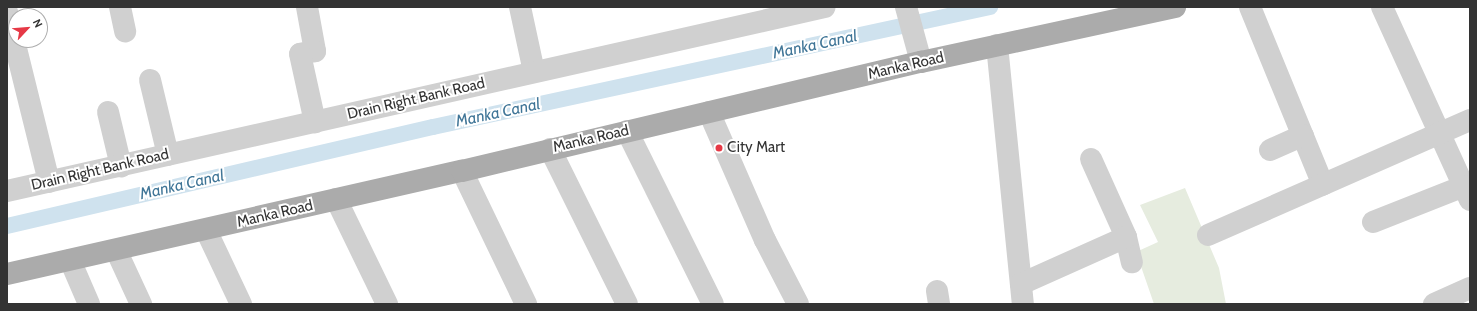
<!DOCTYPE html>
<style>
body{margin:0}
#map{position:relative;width:1477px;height:311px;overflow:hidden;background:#fff;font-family:Cabin,sans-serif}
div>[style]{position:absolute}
.green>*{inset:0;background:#e6ecdf}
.canal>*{height:16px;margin:-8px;padding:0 8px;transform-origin:8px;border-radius:8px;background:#cfe2ee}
.minor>*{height:22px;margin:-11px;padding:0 11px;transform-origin:11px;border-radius:11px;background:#d0d0d0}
.major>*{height:22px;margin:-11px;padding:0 11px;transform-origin:11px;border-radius:11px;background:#ababab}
.dots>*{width:11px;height:11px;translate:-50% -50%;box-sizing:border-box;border:2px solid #fff;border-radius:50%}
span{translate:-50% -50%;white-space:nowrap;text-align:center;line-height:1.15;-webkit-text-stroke:4px #fff;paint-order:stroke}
.street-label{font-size:15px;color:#333}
.poi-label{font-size:15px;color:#333}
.left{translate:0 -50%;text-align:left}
.water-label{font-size:16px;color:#3f7597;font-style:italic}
.frame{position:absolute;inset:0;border:8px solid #333;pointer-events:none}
.north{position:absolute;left:8px;top:8px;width:40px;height:40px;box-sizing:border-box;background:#fff;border:1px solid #adadad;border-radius:50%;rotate:64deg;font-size:11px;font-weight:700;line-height:16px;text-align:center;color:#333}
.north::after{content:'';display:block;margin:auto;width:14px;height:18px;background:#e63946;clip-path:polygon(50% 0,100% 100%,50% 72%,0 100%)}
</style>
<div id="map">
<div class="green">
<i style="clip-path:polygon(1185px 188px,1219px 268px,1226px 304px,1154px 304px,1136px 252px,1158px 242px,1140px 205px)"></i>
</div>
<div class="canal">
<i style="left:7px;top:226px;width:437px;rotate:-13.1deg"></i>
<i style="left:433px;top:127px;width:570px;rotate:-12.16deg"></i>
</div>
<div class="minor">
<i style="left:120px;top:7px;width:25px;rotate:78deg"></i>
<i style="left:307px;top:7px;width:45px;rotate:79.7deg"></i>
<i style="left:315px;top:51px;width:15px;rotate:169deg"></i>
<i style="left:300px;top:54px;width:70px;rotate:77.6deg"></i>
<i style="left:520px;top:7px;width:66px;rotate:77.8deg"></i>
<i style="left:906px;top:7px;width:57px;rotate:74.7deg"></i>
<i style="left:1250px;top:7px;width:192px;rotate:67.7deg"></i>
<i style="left:1382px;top:7px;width:212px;rotate:65.5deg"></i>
<i style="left:7px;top:12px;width:175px;rotate:76.1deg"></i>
<i style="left:997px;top:45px;width:260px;rotate:84.3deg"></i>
<i style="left:150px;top:80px;width:77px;rotate:76.5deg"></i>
<i style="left:108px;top:112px;width:56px;rotate:76.5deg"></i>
<i style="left:709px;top:112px;width:140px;rotate:66.4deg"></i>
<i style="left:765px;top:240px;width:72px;rotate:62.7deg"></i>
<i style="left:627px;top:131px;width:193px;rotate:63.6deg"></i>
<i style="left:550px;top:149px;width:173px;rotate:63.6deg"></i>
<i style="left:1270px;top:150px;width:36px;rotate:-24deg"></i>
<i style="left:1091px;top:159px;width:85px;rotate:65.8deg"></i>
<i style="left:1126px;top:237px;width:26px;rotate:77deg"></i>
<i style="left:462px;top:171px;width:148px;rotate:64.3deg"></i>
<i style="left:7px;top:191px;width:838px;rotate:-12.68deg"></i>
<i style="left:336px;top:199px;width:117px;rotate:64.1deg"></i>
<i style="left:1373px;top:222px;width:98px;rotate:-21.6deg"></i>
<i style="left:206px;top:230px;width:82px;rotate:64.7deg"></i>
<i style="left:1208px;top:235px;width:286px;rotate:-23.7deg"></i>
<i style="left:116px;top:250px;width:60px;rotate:65.2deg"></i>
<i style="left:70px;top:260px;width:48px;rotate:66.6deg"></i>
<i style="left:1021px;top:284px;width:115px;rotate:-24.1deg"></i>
<i style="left:937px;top:291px;width:13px;rotate:81deg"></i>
<i style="left:1434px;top:304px;width:39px;rotate:-24deg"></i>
</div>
<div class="major">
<i style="left:7px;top:274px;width:467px;rotate:-12.8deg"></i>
<i style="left:462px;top:171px;width:472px;rotate:-13.4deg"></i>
<i style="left:921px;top:62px;width:260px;rotate:-12.2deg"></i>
</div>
<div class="dots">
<i style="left:719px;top:148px;background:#e63946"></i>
</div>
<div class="street-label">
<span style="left:906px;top:66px;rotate:-13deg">Manka Road</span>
<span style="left:416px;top:99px;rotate:-13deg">Drain Right Bank Road</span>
<span style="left:591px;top:139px;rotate:-13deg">Manka Road</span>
<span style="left:100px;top:170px;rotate:-13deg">Drain Right Bank Road</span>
<span style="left:275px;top:214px;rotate:-13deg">Manka Road</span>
</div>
<div class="poi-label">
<span class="left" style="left:727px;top:148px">City Mart</span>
</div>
<div class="water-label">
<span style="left:815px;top:45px;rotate:-12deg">Manka Canal</span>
<span style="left:498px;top:113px;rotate:-12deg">Manka Canal</span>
<span style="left:182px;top:185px;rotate:-13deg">Manka Canal</span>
</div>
<div class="frame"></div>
<div class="north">N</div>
</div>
